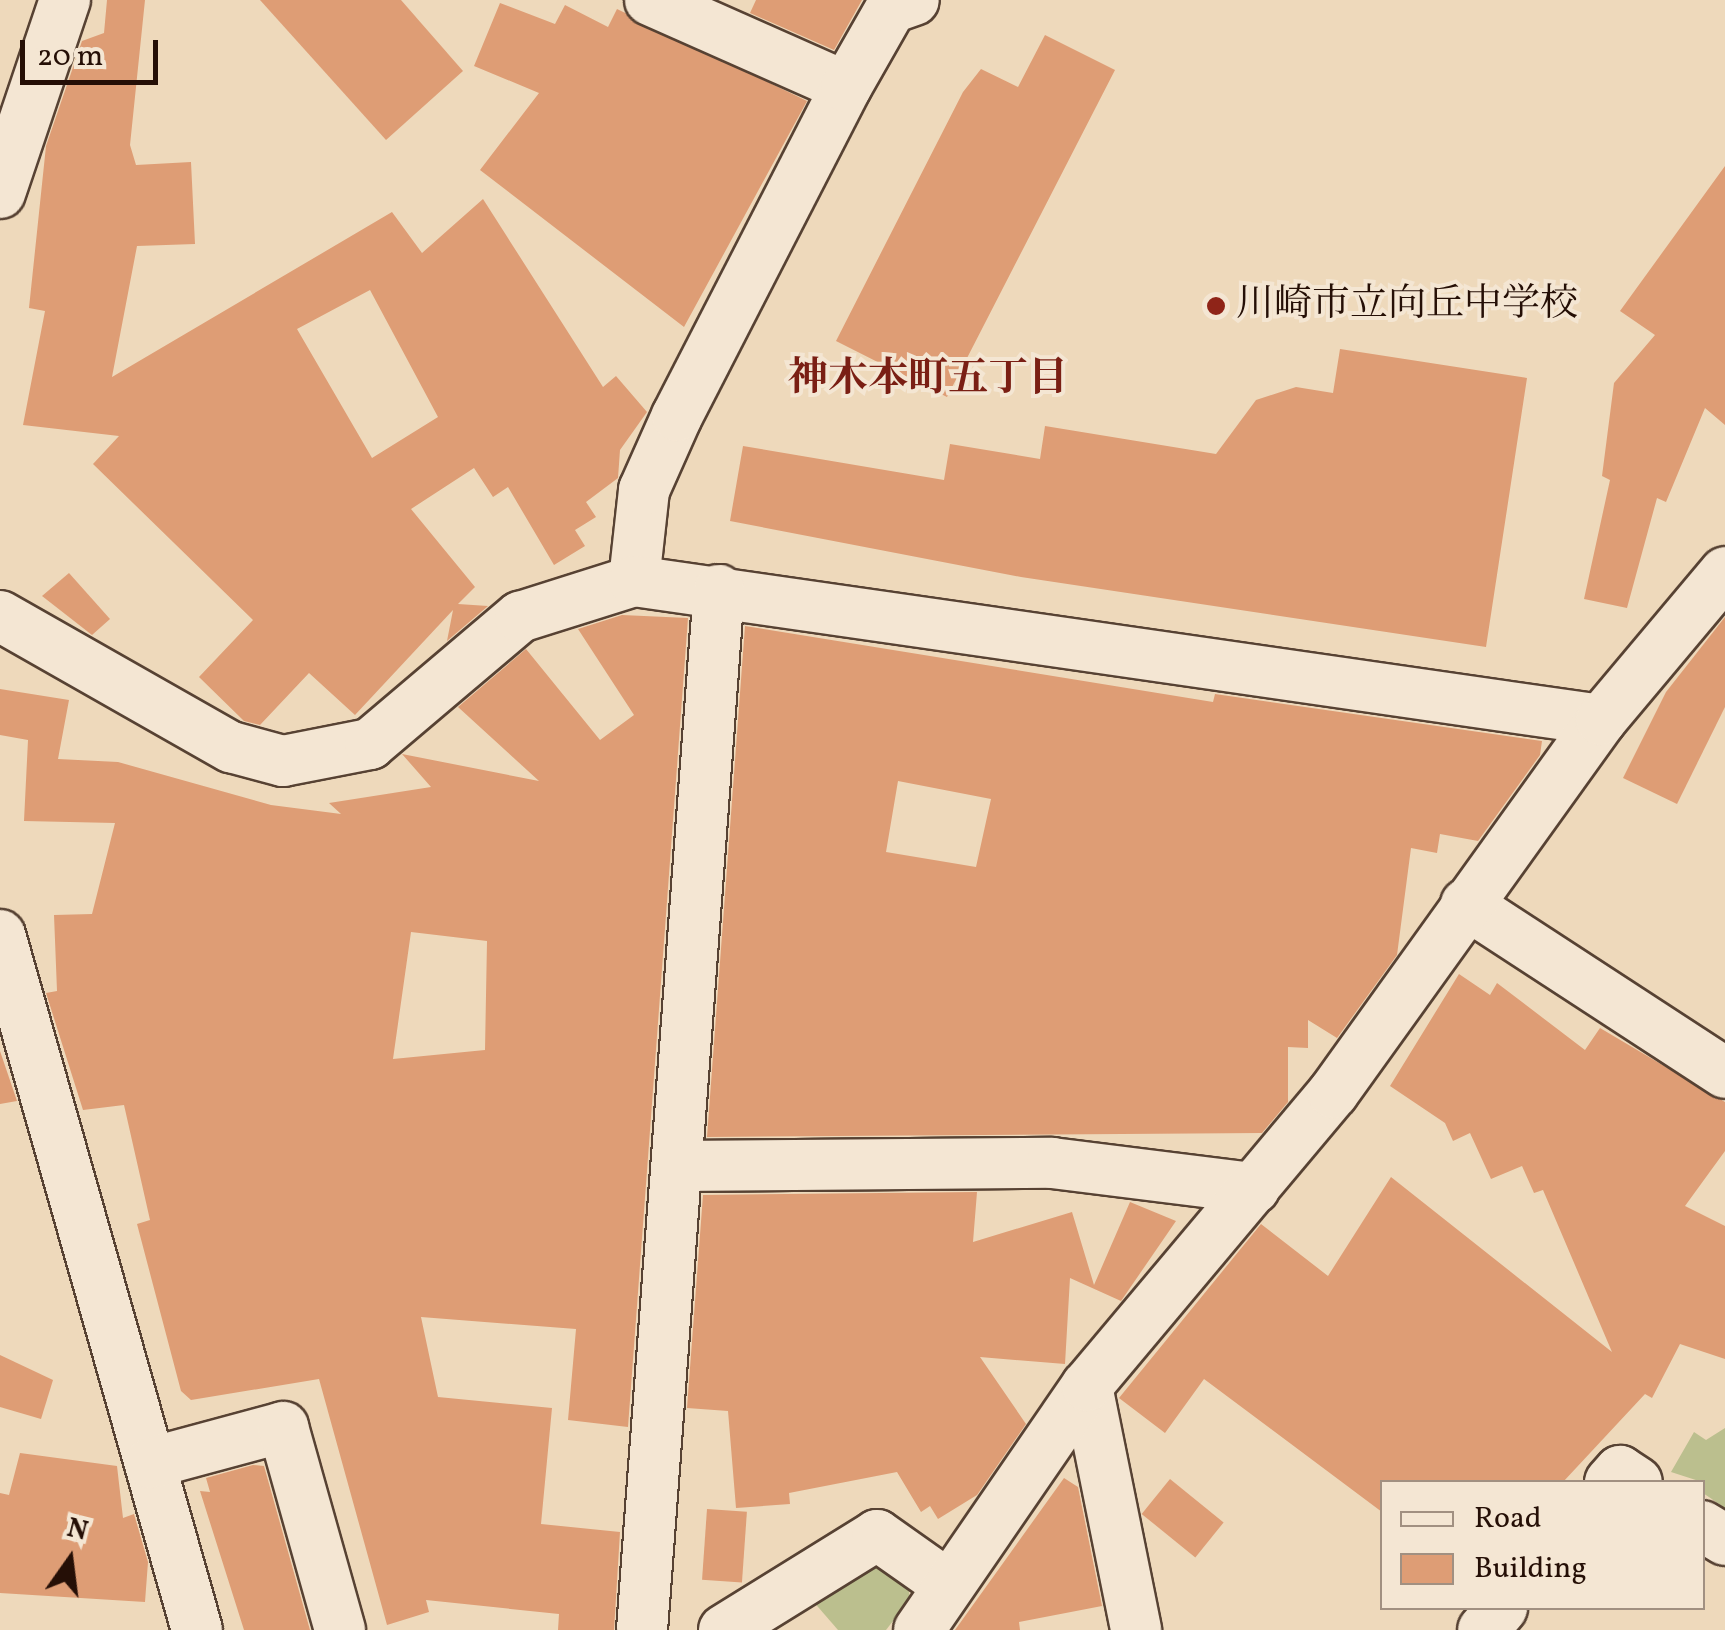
<!DOCTYPE html>
<meta charset="utf-8">
<style>
body{margin:0}
#map{position:relative;width:1725px;height:1630px;overflow:hidden;background:#eed9bb;font-family:Vollkorn,"Noto Serif JP",serif}
div>[style]{position:absolute}
.green>*{inset:0;background:#bbbf8e}
.building>*{inset:0;background:#de9d75;transform-origin:0 0}
.roads{filter:drop-shadow(2px 0 #574233) drop-shadow(-2px 0 #574233) drop-shadow(0 2px #574233) drop-shadow(0 -2px #574233)}
.minor>*{height:50px;margin:-25px;padding:0 25px;transform-origin:25px;border-radius:25px;background:#f4e6d3}
.dots>*{width:28px;height:28px;translate:-50% -50%;box-sizing:border-box;border:5px solid #f4e6d3;border-radius:50%}
span{translate:-50% -50%;white-space:nowrap;text-align:center;line-height:1.15;-webkit-text-stroke:8px #f4e6d3;paint-order:stroke}
.poi-label{font-size:38px;color:#250f06}
.left{translate:0 -50%;text-align:left}
.neighbourhood-label{font-size:40px;color:#7a1f14;font-weight:700}
.legend{position:absolute;left:1380px;top:1480px;width:325px;height:130px;box-sizing:border-box;background:#f4e6d3;border:2px solid #a19081;margin:0;padding:12px 18px;list-style:none;font-size:30px;color:#250f06}
.legend li{display:flex;align-items:center;gap:20px;height:50px}
.legend b{width:50px;border:2px solid #a19081}
.north{position:absolute;left:20px;top:1510px;width:100px;height:100px;-webkit-text-stroke:8px #f4e6d3;paint-order:stroke;rotate:14deg;font-size:28px;font-weight:700;line-height:40px;text-align:center;color:#250f06}
.north::after{content:'';display:block;margin:auto;width:35px;height:45px;background:#250f06;clip-path:polygon(50% 0,100% 100%,50% 72%,0 100%)}
.scale{position:absolute;left:20px;top:40px;width:138px;height:45px;box-sizing:border-box;border:5px solid #250f06;border-top:0;padding-left:12px;font-size:30px;line-height:35px;white-space:nowrap;color:#250f06;-webkit-text-stroke:8px #f4e6d3;paint-order:stroke}
</style>
<div id="map">
<div class="green">
<i style="clip-path:polygon(1725px 1428px,1725px 1508px,1703px 1493px,1702px 1482px,1671px 1472px,1694px 1432px,1706px 1440px)"></i>
<i style="clip-path:polygon(870px 1562px,907px 1576px,910px 1599px,886px 1630px,838px 1630px,812px 1600px)"></i>
</div>
<div class="building">
<i style="clip-path:polygon(evenodd,107px 0,145px 0,130px 145px,136px 165px,191px 162px,195px 244px,137px 246px,112px 377px,392px 212px,422px 253px,483px 199px,603px 387px,616px 376px,647px 412px,620px 450px,618px 478px,586px 502px,596px 517px,575px 530px,585px 546px,554px 565px,508px 487px,493px 497px,474px 468px,411px 509px,475px 587px,458px 604px,488px 606px,447px 641px,453px 610px,355px 715px,309px 673px,260px 725px,244px 721px,199px 677px,253px 620px,93px 464px,119px 436px,23px 425px,45px 311px,29px 308px,46px 146px,82px 41px,104px 33px,107px 0,370px 290px,438px 417px,372px 458px,297px 329px,370px 290px)"></i>
<i style="clip-path:polygon(260px 0,401px 0,463px 71px,386px 140px)"></i>
<i style="clip-path:polygon(756px 0,862px 0,834px 50px,750px 13px)"></i>
<i style="clip-path:polygon(500px 3px,555px 24px,565px 5px,608px 27px,617px 9px,807px 101px,684px 327px,480px 170px,539px 93px,474px 66px)"></i>
<i style="clip-path:polygon(1045px 35px,1115px 70px,947px 397px,836px 341px,963px 92px,981px 69px,1018px 87px)"></i>
<i style="clip-path:polygon(1725px 166px,1725px 425px,1705px 408px,1666px 502px,1657px 498px,1627px 608px,1584px 599px,1610px 480px,1602px 476px,1614px 383px,1655px 335px,1620px 311px)"></i>
<i style="clip-path:polygon(1340px 349px,1527px 378px,1486px 647px,1021px 577px,730px 521px,743px 446px,944px 480px,950px 444px,1040px 459px,1045px 426px,1216px 454px,1256px 400px,1296px 387px,1333px 393px)"></i>
<i style="clip-path:polygon(69px 573px,110px 619px,92px 635px,42px 596px)"></i>
<i style="clip-path:polygon(evenodd,622px 615px,688px 618px,628px 1427px,568px 1420px,576px 1329px,421px 1317px,438px 1397px,552px 1408px,541px 1524px,620px 1532px,614px 1630px,558px 1630px,559px 1614px,426px 1600px,429px 1612px,387px 1625px,319px 1379px,191px 1400px,181px 1391px,137px 1224px,150px 1220px,124px 1105px,83px 1110px,46px 993px,57px 991px,54px 915px,92px 914px,115px 823px,24px 821px,28px 740px,0 735px,0 689px,69px 700px,58px 759px,118px 762px,271px 805px,341px 814px,329px 803px,431px 787px,402px 754px,539px 781px,458px 707px,526px 649px,600px 740px,634px 715px,578px 629px,622px 615px,411px 932px,487px 941px,485px 1050px,393px 1059px,411px 932px)"></i>
<i style="clip-path:polygon(1725px 617px,1725px 707px,1677px 804px,1623px 778px,1666px 692px)"></i>
<i style="clip-path:polygon(evenodd,745px 626px,1213px 702px,1215px 694px,1542px 741px,1540px 755px,1478px 841px,1440px 834px,1437px 853px,1411px 848px,1397px 955px,1337px 1038px,1308px 1020px,1308px 1048px,1288px 1047px,1288px 1102px,1262px 1133px,707px 1137px,745px 626px,898px 781px,991px 799px,976px 867px,886px 852px,898px 781px)"></i>
<i style="clip-path:polygon(1459px 974px,1490px 995px,1497px 983px,1585px 1050px,1600px 1028px,1725px 1102px,1725px 1151px,1685px 1206px,1725px 1226px,1725px 1359px,1680px 1344px,1652px 1398px,1645px 1394px,1563px 1482px,1382px 1482px,1382px 1512px,1204px 1379px,1165px 1433px,1119px 1398px,1261px 1224px,1328px 1276px,1391px 1177px,1612px 1352px,1543px 1190px,1534px 1193px,1522px 1166px,1491px 1179px,1470px 1133px,1453px 1141px,1445px 1123px,1390px 1086px)"></i>
<i style="clip-path:polygon(0 1051px,17px 1101px,0 1104px)"></i>
<i style="clip-path:polygon(977px 1192px,973px 1242px,1072px 1212px,1094px 1285px,1130px 1202px,1176px 1221px,1121px 1301px,1070px 1278px,1065px 1364px,980px 1357px,1026px 1424px,977px 1495px,938px 1519px,930px 1506px,921px 1512px,897px 1472px,789px 1493px,790px 1504px,736px 1508px,728px 1411px,687px 1408px,703px 1195px)"></i>
<i style="clip-path:polygon(0 1355px,53px 1380px,41px 1419px,0 1407px)"></i>
<i style="clip-path:polygon(20px 1453px,117px 1466px,123px 1518px,134px 1514px,148px 1562px,145px 1602px,0 1593px,0 1493px,9px 1495px)"></i>
<i style="clip-path:polygon(253px 1465px,264px 1466px,310px 1630px,244px 1630px,200px 1491px,210px 1492px,206px 1478px)"></i>
<i style="clip-path:polygon(1064px 1478px,1078px 1487px,1102px 1606px,1019px 1622px,1020px 1630px,955px 1630px)"></i>
<i style="left:1170px;top:1479px;width:69px;height:45px;rotate:39deg"></i>
<i style="left:707px;top:1509px;width:40px;height:71px;rotate:4deg"></i>
</div>
<div class="roads">
<div class="minor">
<i style="left:650px;top:0;width:214px;rotate:23.9deg"></i>
<i style="left:0;top:193px;width:204px;rotate:-71.4deg"></i>
<i style="left:634px;top:581px;width:92px;rotate:-83.7deg"></i>
<i style="left:644px;top:490px;width:81px;rotate:-66deg"></i>
<i style="left:677px;top:416px;width:370px;rotate:-62.8deg"></i>
<i style="left:846px;top:87px;width:91px;rotate:-60.3deg"></i>
<i style="left:891px;top:8px;width:24px;rotate:-19deg"></i>
<i style="left:0;top:616px;width:266px;rotate:29.6deg"></i>
<i style="left:231px;top:747px;width:54px;rotate:15.1deg"></i>
<i style="left:283px;top:761px;width:89px;rotate:-11.1deg"></i>
<i style="left:370px;top:744px;width:197px;rotate:-40.3deg"></i>
<i style="left:520px;top:617px;width:120px;rotate:-17.5deg"></i>
<i style="left:634px;top:581px;width:977px;rotate:8.18deg"></i>
<i style="left:1466px;top:904px;width:309px;rotate:33.1deg"></i>
<i style="left:0;top:935px;width:722px;rotate:74.17deg"></i>
<i style="left:679px;top:1166px;width:373px;rotate:-0.5deg"></i>
<i style="left:1052px;top:1163px;width:204px;rotate:7.1deg"></i>
<i style="left:1087px;top:1386px;width:249px;rotate:78.6deg"></i>
<i style="left:150px;top:1463px;width:138px;rotate:-15.1deg"></i>
<i style="left:283px;top:1427px;width:211px;rotate:74.3deg"></i>
<i style="left:1610px;top:1482px;width:15px;rotate:-48deg"></i>
<i style="left:1620px;top:1471px;width:20px;rotate:33deg"></i>
<i style="left:1702px;top:1526px;width:27px;rotate:31deg"></i>
<i style="left:642px;top:1630px;width:1043px;rotate:-85.77deg"></i>
<i style="left:724px;top:1630px;width:180px;rotate:-31.8deg"></i>
<i style="left:877px;top:1535px;width:87px;rotate:35.2deg"></i>
<i style="left:919px;top:1630px;width:296px;rotate:-55.5deg"></i>
<i style="left:1087px;top:1386px;width:383px;rotate:-50deg"></i>
<i style="left:1333px;top:1093px;width:459px;rotate:-54.3deg"></i>
<i style="left:1601px;top:720px;width:193px;rotate:-50deg"></i>
<i style="left:1483px;top:1630px;width:29px;rotate:-49deg"></i>
</div>
</div>
<div class="dots">
<i style="left:1216px;top:306px;background:#8f2418"></i>
</div>
<div class="poi-label">
<span class="left" style="left:1236px;top:306px">川崎市立向丘中学校</span>
</div>
<div class="neighbourhood-label">
<span style="left:928px;top:380px">神木本町五丁目</span>
</div>
<ul class="legend">
<li><b style="height:12px;background:#f4e6d3"></b>Road</li>
<li><b style="height:28px;background:#de9d75"></b>Building</li>
</ul>
<div class="north">N</div>
<div class="scale">20 m</div>
</div>
